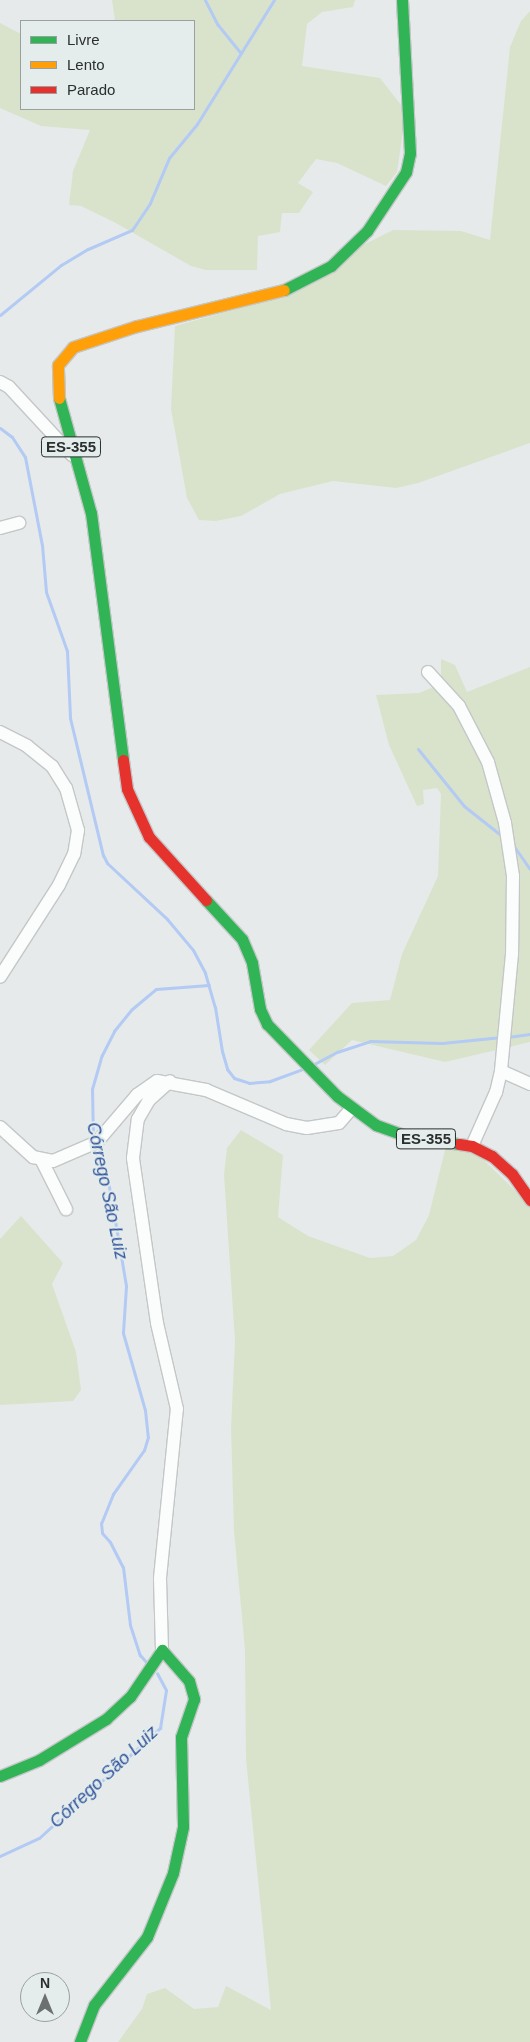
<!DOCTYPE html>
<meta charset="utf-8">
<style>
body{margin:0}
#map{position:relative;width:530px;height:2042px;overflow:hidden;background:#e6eaea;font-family:Helvetica,sans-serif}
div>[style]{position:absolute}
.green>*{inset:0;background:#d9e3cc}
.stream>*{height:3px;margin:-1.5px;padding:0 1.5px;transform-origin:1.5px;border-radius:1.5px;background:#b2caf4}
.roads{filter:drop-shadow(1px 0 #c4c7c7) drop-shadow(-1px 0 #c4c7c7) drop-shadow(0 1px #c4c7c7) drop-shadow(0 -1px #c4c7c7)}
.street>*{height:12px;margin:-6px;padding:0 6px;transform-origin:6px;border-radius:6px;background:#fbfcfc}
.fast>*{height:11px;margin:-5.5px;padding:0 5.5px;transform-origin:5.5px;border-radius:5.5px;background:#30b455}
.slow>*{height:11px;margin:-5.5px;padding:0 5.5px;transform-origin:5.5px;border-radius:5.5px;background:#ff9f0a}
.jam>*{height:11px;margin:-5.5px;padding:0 5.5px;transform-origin:5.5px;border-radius:5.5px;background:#e5322d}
span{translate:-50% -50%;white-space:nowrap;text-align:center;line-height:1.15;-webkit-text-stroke:4px #e4ecec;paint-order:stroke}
.shield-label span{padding:1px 4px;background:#e4ecec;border:1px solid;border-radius:4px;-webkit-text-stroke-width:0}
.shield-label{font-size:15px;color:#2b2f2e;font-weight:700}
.water-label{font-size:18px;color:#2f539b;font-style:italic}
.legend{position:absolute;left:20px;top:20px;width:175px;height:90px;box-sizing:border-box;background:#e4ecec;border:1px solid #9aa0a0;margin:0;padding:6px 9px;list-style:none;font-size:15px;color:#2b2f2e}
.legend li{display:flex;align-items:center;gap:10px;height:25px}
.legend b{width:25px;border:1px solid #9aa0a0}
.north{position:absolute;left:20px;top:1972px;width:50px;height:50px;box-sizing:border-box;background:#e4ecec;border:1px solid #9aa0a0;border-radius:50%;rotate:0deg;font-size:14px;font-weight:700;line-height:20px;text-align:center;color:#2b2f2e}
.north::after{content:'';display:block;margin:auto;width:18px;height:22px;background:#6c7070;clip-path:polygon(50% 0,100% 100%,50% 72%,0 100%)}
</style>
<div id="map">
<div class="green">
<i style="clip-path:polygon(112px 0,355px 0,353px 7px,322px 12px,307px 24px,302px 66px,380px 78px,401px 105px,403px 131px,397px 172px,386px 186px,337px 163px,316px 159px,298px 183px,313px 192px,299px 213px,282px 213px,280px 232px,258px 236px,257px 270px,206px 270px,191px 266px,114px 222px,81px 206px,69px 205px,73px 171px,90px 130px,41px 126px,0 108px,0 23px,21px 34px,21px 109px,194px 109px,194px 21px,115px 21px)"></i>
<i style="clip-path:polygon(530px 11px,530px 443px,418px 483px,396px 488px,333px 481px,280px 494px,241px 516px,216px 521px,199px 520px,187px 498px,171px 409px,175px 326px,233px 310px,393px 230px,461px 231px,490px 240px,510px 47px,521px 21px)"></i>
<i style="clip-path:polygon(441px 659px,455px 665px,467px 692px,530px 667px,530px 1042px,445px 1062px,352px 1040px,325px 1065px,309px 1050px,352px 1003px,390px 1000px,402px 954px,438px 876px,441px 794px,437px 788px,423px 790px,424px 804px,417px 806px,389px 745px,376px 695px,419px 693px,441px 684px)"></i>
<i style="clip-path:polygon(241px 1130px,283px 1155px,278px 1217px,308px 1236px,370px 1258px,393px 1256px,416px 1240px,429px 1215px,448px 1138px,465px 1142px,530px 1205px,530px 2042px,118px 2042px,142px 2009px,147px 1994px,165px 1988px,194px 2009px,218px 2007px,226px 1986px,271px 2010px,246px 1759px,245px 1650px,234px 1531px,231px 1428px,235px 1341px,224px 1175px,227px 1148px)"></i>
<i style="clip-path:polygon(21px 1216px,63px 1263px,52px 1284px,76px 1352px,81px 1390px,73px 1401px,0 1405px,0 1239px)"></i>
</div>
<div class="stream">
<i style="left:205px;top:0;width:28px;rotate:63deg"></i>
<i style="left:218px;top:25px;width:36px;rotate:51deg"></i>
<i style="left:0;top:315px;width:79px;rotate:-39.3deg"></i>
<i style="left:61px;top:265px;width:31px;rotate:-31deg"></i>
<i style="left:88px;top:249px;width:48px;rotate:-23.4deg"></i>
<i style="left:132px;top:230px;width:32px;rotate:-56deg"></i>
<i style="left:150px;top:203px;width:49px;rotate:-67.1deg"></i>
<i style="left:169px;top:158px;width:44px;rotate:-50.5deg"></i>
<i style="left:197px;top:124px;width:146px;rotate:-58.2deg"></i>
<i style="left:0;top:428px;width:15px;rotate:37deg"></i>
<i style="left:12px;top:437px;width:24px;rotate:57deg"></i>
<i style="left:25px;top:457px;width:90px;rotate:79.1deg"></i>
<i style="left:42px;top:545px;width:47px;rotate:85.1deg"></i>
<i style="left:46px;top:592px;width:63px;rotate:70.4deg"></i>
<i style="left:67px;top:651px;width:67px;rotate:87.4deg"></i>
<i style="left:70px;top:718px;width:141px;rotate:76.5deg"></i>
<i style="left:103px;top:855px;width:9px;rotate:63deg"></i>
<i style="left:107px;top:863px;width:82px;rotate:43deg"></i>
<i style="left:167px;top:919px;width:40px;rotate:50deg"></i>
<i style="left:193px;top:950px;width:26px;rotate:62deg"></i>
<i style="left:205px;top:973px;width:35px;rotate:74deg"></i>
<i style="left:215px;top:1007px;width:45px;rotate:81deg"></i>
<i style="left:222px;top:1051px;width:19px;rotate:74deg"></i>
<i style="left:227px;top:1069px;width:11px;rotate:52deg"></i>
<i style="left:234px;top:1078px;width:16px;rotate:18deg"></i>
<i style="left:249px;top:1083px;width:21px;rotate:-5deg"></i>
<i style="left:270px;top:1081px;width:33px;rotate:-20deg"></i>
<i style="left:418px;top:749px;width:73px;rotate:51.1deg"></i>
<i style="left:464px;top:806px;width:48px;rotate:38.3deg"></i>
<i style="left:513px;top:845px;width:29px;rotate:55deg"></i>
<i style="left:508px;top:1037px;width:22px;rotate:-8deg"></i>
<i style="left:316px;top:1063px;width:24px;rotate:-28deg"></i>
<i style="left:337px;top:1052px;width:35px;rotate:-18deg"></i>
<i style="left:370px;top:1041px;width:72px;rotate:1.6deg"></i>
<i style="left:442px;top:1043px;width:60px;rotate:-5.7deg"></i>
<i style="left:93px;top:1140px;width:51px;rotate:-91.1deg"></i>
<i style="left:92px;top:1089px;width:35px;rotate:-74deg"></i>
<i style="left:102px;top:1055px;width:27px;rotate:-63deg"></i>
<i style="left:114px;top:1031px;width:28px;rotate:-51deg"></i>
<i style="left:132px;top:1009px;width:31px;rotate:-40deg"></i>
<i style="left:156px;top:989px;width:53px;rotate:-4.3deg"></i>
<i style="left:94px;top:1146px;width:44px;rotate:69.9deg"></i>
<i style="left:109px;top:1187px;width:52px;rotate:80deg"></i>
<i style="left:118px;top:1238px;width:49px;rotate:80.5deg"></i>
<i style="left:126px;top:1286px;width:47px;rotate:93.7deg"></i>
<i style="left:123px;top:1333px;width:80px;rotate:74.1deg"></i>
<i style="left:145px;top:1410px;width:27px;rotate:84deg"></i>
<i style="left:148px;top:1437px;width:14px;rotate:107deg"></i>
<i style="left:144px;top:1450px;width:54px;rotate:125.2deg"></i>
<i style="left:113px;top:1494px;width:31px;rotate:112deg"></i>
<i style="left:101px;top:1523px;width:10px;rotate:84deg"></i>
<i style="left:102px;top:1533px;width:12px;rotate:48deg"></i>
<i style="left:110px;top:1542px;width:28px;rotate:63deg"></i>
<i style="left:123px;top:1567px;width:58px;rotate:83.1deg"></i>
<i style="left:130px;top:1625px;width:32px;rotate:72deg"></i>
<i style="left:140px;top:1655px;width:11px;rotate:49deg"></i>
<i style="left:0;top:1856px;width:43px;rotate:-24.8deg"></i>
<i style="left:39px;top:1838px;width:164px;rotate:-42.3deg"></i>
<i style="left:160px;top:1728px;width:38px;rotate:-81deg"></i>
<i style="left:166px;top:1690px;width:19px;rotate:-118deg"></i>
</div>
<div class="roads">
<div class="street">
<i style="left:0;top:382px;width:10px;rotate:29deg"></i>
<i style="left:9px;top:387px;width:93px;rotate:47.2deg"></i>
<i style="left:0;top:528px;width:20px;rotate:-15deg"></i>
<i style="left:428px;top:672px;width:46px;rotate:47.6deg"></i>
<i style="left:459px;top:706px;width:63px;rotate:62.6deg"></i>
<i style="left:488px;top:762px;width:63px;rotate:74.4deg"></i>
<i style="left:505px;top:823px;width:54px;rotate:81.4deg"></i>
<i style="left:513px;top:876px;width:78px;rotate:90.7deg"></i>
<i style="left:512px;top:954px;width:118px;rotate:95.4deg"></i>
<i style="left:501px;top:1071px;width:22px;rotate:103deg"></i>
<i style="left:496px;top:1092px;width:59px;rotate:114deg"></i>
<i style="left:0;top:732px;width:30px;rotate:27deg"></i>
<i style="left:27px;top:746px;width:32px;rotate:39deg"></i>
<i style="left:52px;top:766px;width:26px;rotate:58deg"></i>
<i style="left:66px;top:788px;width:44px;rotate:74.1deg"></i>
<i style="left:78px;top:830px;width:24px;rotate:99deg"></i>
<i style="left:74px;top:854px;width:34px;rotate:116deg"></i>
<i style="left:59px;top:885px;width:109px;rotate:122.7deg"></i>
<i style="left:501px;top:1071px;width:32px;rotate:24deg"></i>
<i style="left:0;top:1127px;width:45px;rotate:42.3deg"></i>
<i style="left:33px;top:1157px;width:20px;rotate:11deg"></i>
<i style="left:53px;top:1161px;width:48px;rotate:-23.4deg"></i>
<i style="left:97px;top:1142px;width:62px;rotate:-49.6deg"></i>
<i style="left:137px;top:1095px;width:24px;rotate:-35deg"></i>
<i style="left:157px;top:1081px;width:50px;rotate:10.4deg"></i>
<i style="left:206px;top:1090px;width:87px;rotate:23deg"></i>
<i style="left:286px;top:1124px;width:21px;rotate:11deg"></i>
<i style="left:307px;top:1128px;width:32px;rotate:-9deg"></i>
<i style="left:339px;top:1123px;width:18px;rotate:-49deg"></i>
<i style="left:42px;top:1161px;width:54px;rotate:63.4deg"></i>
<i style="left:162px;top:1650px;width:72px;rotate:-91.6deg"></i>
<i style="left:160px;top:1578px;width:170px;rotate:-84.3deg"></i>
<i style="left:177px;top:1409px;width:88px;rotate:-103.1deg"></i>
<i style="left:157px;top:1323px;width:167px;rotate:-98.3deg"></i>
<i style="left:133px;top:1158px;width:39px;rotate:-83deg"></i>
<i style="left:138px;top:1119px;width:22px;rotate:-60deg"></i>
<i style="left:149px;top:1100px;width:28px;rotate:-42deg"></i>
</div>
<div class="fast">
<i style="left:284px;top:290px;width:53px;rotate:-27.1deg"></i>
<i style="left:331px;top:266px;width:50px;rotate:-44.2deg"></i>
<i style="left:367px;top:231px;width:71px;rotate:-56.5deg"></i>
<i style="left:406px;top:172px;width:19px;rotate:-78deg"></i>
<i style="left:410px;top:153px;width:153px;rotate:-93deg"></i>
<i style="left:59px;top:398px;width:119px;rotate:74.5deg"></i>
<i style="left:91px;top:513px;width:249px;rotate:82.6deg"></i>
<i style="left:206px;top:900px;width:53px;rotate:47.3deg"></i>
<i style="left:242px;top:939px;width:26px;rotate:67deg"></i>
<i style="left:252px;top:963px;width:47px;rotate:80.1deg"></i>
<i style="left:260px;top:1009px;width:17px;rotate:65deg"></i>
<i style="left:267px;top:1024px;width:100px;rotate:45.8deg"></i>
<i style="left:337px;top:1096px;width:49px;rotate:36.6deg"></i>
<i style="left:376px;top:1125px;width:32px;rotate:20deg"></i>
<i style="left:406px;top:1136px;width:54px;rotate:8.6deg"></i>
<i style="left:0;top:1776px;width:42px;rotate:-22.3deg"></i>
<i style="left:39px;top:1760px;width:79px;rotate:-31.5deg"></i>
<i style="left:106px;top:1719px;width:33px;rotate:-43deg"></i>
<i style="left:130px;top:1697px;width:57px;rotate:-55.8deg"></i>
<i style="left:162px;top:1650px;width:41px;rotate:48.9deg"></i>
<i style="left:189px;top:1681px;width:19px;rotate:74deg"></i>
<i style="left:194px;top:1699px;width:40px;rotate:108.9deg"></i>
<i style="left:181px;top:1737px;width:90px;rotate:88.7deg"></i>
<i style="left:183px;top:1827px;width:47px;rotate:102.3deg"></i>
<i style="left:173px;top:1873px;width:69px;rotate:112.1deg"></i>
<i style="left:147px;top:1937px;width:86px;rotate:127.9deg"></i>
<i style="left:94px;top:2005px;width:40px;rotate:111deg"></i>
</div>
<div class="slow">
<i style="left:59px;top:398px;width:33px;rotate:-92deg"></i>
<i style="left:58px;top:365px;width:23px;rotate:-50deg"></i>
<i style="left:73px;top:347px;width:67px;rotate:-18.2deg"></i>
<i style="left:137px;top:326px;width:151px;rotate:-13.8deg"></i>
</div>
<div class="jam">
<i style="left:123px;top:760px;width:29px;rotate:82deg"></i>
<i style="left:127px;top:789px;width:53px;rotate:65.4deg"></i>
<i style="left:149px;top:837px;width:85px;rotate:47.9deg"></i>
<i style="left:459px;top:1144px;width:13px;rotate:9deg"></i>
<i style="left:472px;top:1146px;width:22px;rotate:27deg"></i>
<i style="left:492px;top:1156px;width:27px;rotate:42deg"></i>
<i style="left:512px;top:1174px;width:32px;rotate:55deg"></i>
</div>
</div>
<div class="shield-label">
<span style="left:71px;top:447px">ES-355</span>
<span style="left:426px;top:1139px">ES-355</span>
</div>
<div class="water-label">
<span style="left:107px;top:1191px;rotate:78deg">Córrego São Luiz</span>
<span style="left:104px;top:1777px;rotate:-43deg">Córrego São Luiz</span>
</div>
<ul class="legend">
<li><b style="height:6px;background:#30b455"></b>Livre</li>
<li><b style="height:6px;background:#ff9f0a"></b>Lento</li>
<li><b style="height:6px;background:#e5322d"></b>Parado</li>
</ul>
<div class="north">N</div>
</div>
